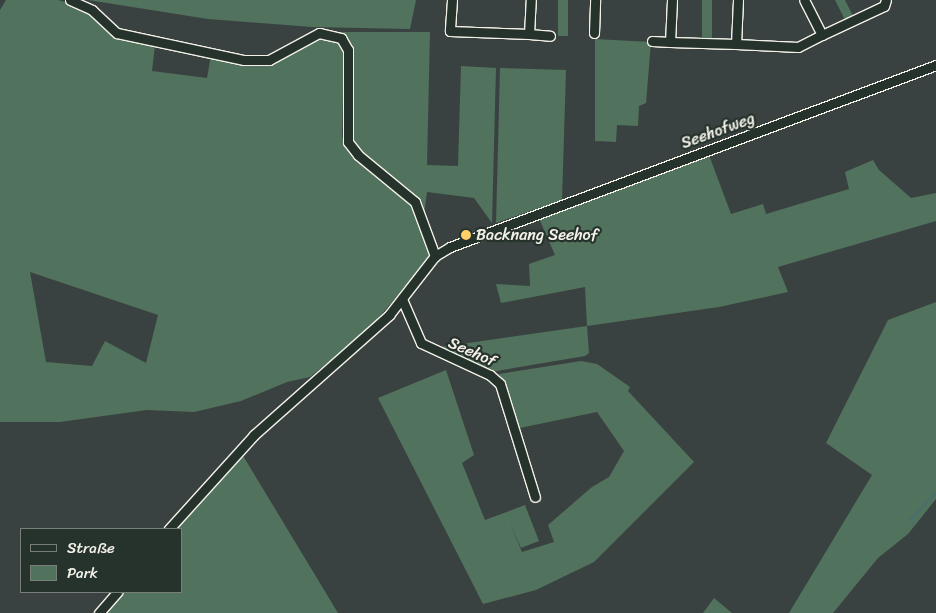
<!DOCTYPE html>
<meta charset="utf-8">
<style>
body{margin:0}
#map{position:relative;width:936px;height:613px;overflow:hidden;background:#3a4241;font-family:Sriracha,sans-serif}
div>[style]{position:absolute}
.green>*{inset:0;background:#51725c;transform-origin:0 0}
.stream>*{height:2px;margin:-1px;padding:0 1px;transform-origin:1px;border-radius:1px;background:#4a6d70}
.roads{filter:drop-shadow(1px 0 #f4f1e8) drop-shadow(-1px 0 #f4f1e8) drop-shadow(0 1px #f4f1e8) drop-shadow(0 -1px #f4f1e8)}
.minor>*{height:9px;margin:-4.5px;padding:0 4.5px;transform-origin:4.5px;border-radius:4.5px;background:#26332d}
.dots>*{width:14px;height:14px;translate:-50% -50%;box-sizing:border-box;border:2px solid #26332d;border-radius:50%}
span{translate:-50% -50%;white-space:nowrap;text-align:center;line-height:1.15;-webkit-text-stroke:4.5px #26332d;paint-order:stroke}
.street-label{font-size:16px;color:#f4f1e8}
.poi-label{font-size:16px;color:#f4f1e8}
.left{translate:0 -50%;text-align:left}
.legend{position:absolute;left:20px;top:528px;width:162px;height:65px;box-sizing:border-box;background:#26332d;border:1px solid #787f78;margin:0;padding:6px 9px;list-style:none;font-size:15px;color:#f4f1e8}
.legend li{display:flex;align-items:center;gap:10px;height:25px}
.legend b{width:25px;border:1px solid #787f78}
</style>
<div id="map">
<div class="green">
<i style="clip-path:polygon(evenodd,6px 0,58px 0,76px 5px,90px 12px,107px 31px,122px 39px,155px 45px,152px 71px,207px 78px,211px 55px,263px 65px,313px 41px,334px 37px,344px 48px,342px 137px,349px 149px,410px 200px,432px 255px,369px 329px,310px 377px,287px 382px,241px 401px,194px 412px,147px 410px,60px 422px,0 422px,0 10px,6px 0,30px 272px,158px 315px,146px 363px,105px 341px,92px 366px,46px 362px,30px 272px)"></i>
<i style="clip-path:polygon(88px 0,416px 0,410px 29px,312px 27px,208px 19px)"></i>
<i style="left:558px;top:0;width:10px;height:36px"></i>
<i style="left:702px;top:0;width:10px;height:44px"></i>
<i style="clip-path:polygon(835px 0,845px 0,854px 18px,846px 22px)"></i>
<i style="clip-path:polygon(335px 32px,430px 32px,427px 165px,458px 166px,461px 66px,496px 68px,492px 223px,474px 198px,427px 192px,424px 215px,413px 195px,352px 145px,351px 43px)"></i>
<i style="clip-path:polygon(595px 39px,651px 42px,646px 103px,639px 106px,638px 126px,617px 125px,616px 142px,595px 141px)"></i>
<i style="clip-path:polygon(500px 68px,566px 70px,562px 200px,496px 223px)"></i>
<i style="clip-path:polygon(709px 155px,731px 214px,763px 204px,766px 214px,849px 189px,845px 172px,873px 160px,879px 170px,911px 198px,936px 193px,936px 221px,778px 267px,788px 292px,719px 307px,587px 326px,589px 353px,585px 356px,491px 372px,433px 348px,587px 326px,585px 287px,501px 303px,496px 284px,530px 286px,529px 264px,555px 255px,538px 216px)"></i>
<i style="clip-path:polygon(936px 302px,936px 499px,908px 534px,878px 558px,833px 613px,789px 613px,872px 475px,826px 443px,888px 320px)"></i>
<i style="clip-path:polygon(581px 361px,597px 364px,630px 387px,628px 391px,694px 462px,594px 562px,536px 590px,483px 604px,378px 398px,446px 370px,474px 455px,462px 463px,485px 520px,525px 505px,539px 541px,521px 548px,510px 523px,522px 552px,554px 542px,548px 525px,592px 487px,609px 477px,624px 451px,597px 412px,515px 429px,499px 374px)"></i>
<i style="clip-path:polygon(242px 454px,338px 613px,103px 613px,121px 592px,181px 592px,181px 529px,174px 529px)"></i>
<i style="clip-path:polygon(714px 598px,732px 613px,703px 613px)"></i>
</div>
<div class="stream">
<i style="left:913px;top:525px;width:6px;rotate:-108deg"></i>
<i style="left:911px;top:519px;width:36px;rotate:-46deg"></i>
</div>
<div class="roads">
<div class="minor">
<i style="left:70px;top:0;width:24px;rotate:24deg"></i>
<i style="left:92px;top:10px;width:34px;rotate:43deg"></i>
<i style="left:117px;top:33px;width:130px;rotate:12deg"></i>
<i style="left:244px;top:60px;width:25px"></i>
<i style="left:269px;top:60px;width:57px;rotate:-28.4deg"></i>
<i style="left:319px;top:33px;width:23px;rotate:13deg"></i>
<i style="left:341px;top:38px;width:14px;rotate:60deg"></i>
<i style="left:348px;top:50px;width:92px;rotate:90deg"></i>
<i style="left:348px;top:142px;width:16px;rotate:52deg"></i>
<i style="left:358px;top:155px;width:74px;rotate:39.5deg"></i>
<i style="left:415px;top:202px;width:58px;rotate:69.7deg"></i>
<i style="left:452px;top:0;width:31px;rotate:94deg"></i>
<i style="left:450px;top:31px;width:79px;rotate:2.2deg"></i>
<i style="left:529px;top:34px;width:34px;rotate:-87deg"></i>
<i style="left:672px;top:0;width:42px;rotate:92.7deg"></i>
<i style="left:670px;top:42px;width:66px;rotate:1.7deg"></i>
<i style="left:738px;top:0;width:44px;rotate:92.6deg"></i>
<i style="left:736px;top:44px;width:62px;rotate:2.8deg"></i>
<i style="left:798px;top:47px;width:27px;rotate:-27deg"></i>
<i style="left:822px;top:35px;width:39px;rotate:-117deg"></i>
<i style="left:594px;top:33px;width:33px;rotate:-88deg"></i>
<i style="left:529px;top:34px;width:21px;rotate:5deg"></i>
<i style="left:822px;top:35px;width:68px;rotate:-25.1deg"></i>
<i style="left:884px;top:6px;width:6px;rotate:-72deg"></i>
<i style="left:652px;top:41px;width:18px;rotate:3deg"></i>
<i style="left:402px;top:299px;width:48px;rotate:66.6deg"></i>
<i style="left:421px;top:343px;width:76px;rotate:24.9deg"></i>
<i style="left:490px;top:375px;width:13px;rotate:42deg"></i>
<i style="left:500px;top:384px;width:118px;rotate:72.8deg"></i>
<i style="left:169px;top:529px;width:127px;rotate:-47.9deg"></i>
<i style="left:254px;top:435px;width:181px;rotate:-41.6deg"></i>
<i style="left:389px;top:315px;width:75px;rotate:-52.1deg"></i>
<i style="left:435px;top:256px;width:17px;rotate:-31deg"></i>
<i style="left:450px;top:247px;width:519px;rotate:-20.53deg"></i>
<i style="left:99px;top:613px;width:28px;rotate:-49deg"></i>
</div>
</div>
<div class="dots">
<i style="left:466px;top:235px;background:#ffd166"></i>
</div>
<div class="street-label">
<span style="left:718px;top:131px;rotate:-20deg">Seehofweg</span>
<span style="left:472px;top:352px;rotate:24deg">Seehof</span>
</div>
<div class="poi-label">
<span class="left" style="left:476px;top:235px">Backnang Seehof</span>
</div>
<ul class="legend">
<li><b style="height:6px;background:#26332d"></b>Straße</li>
<li><b style="height:14px;background:#51725c"></b>Park</li>
</ul>
</div>
